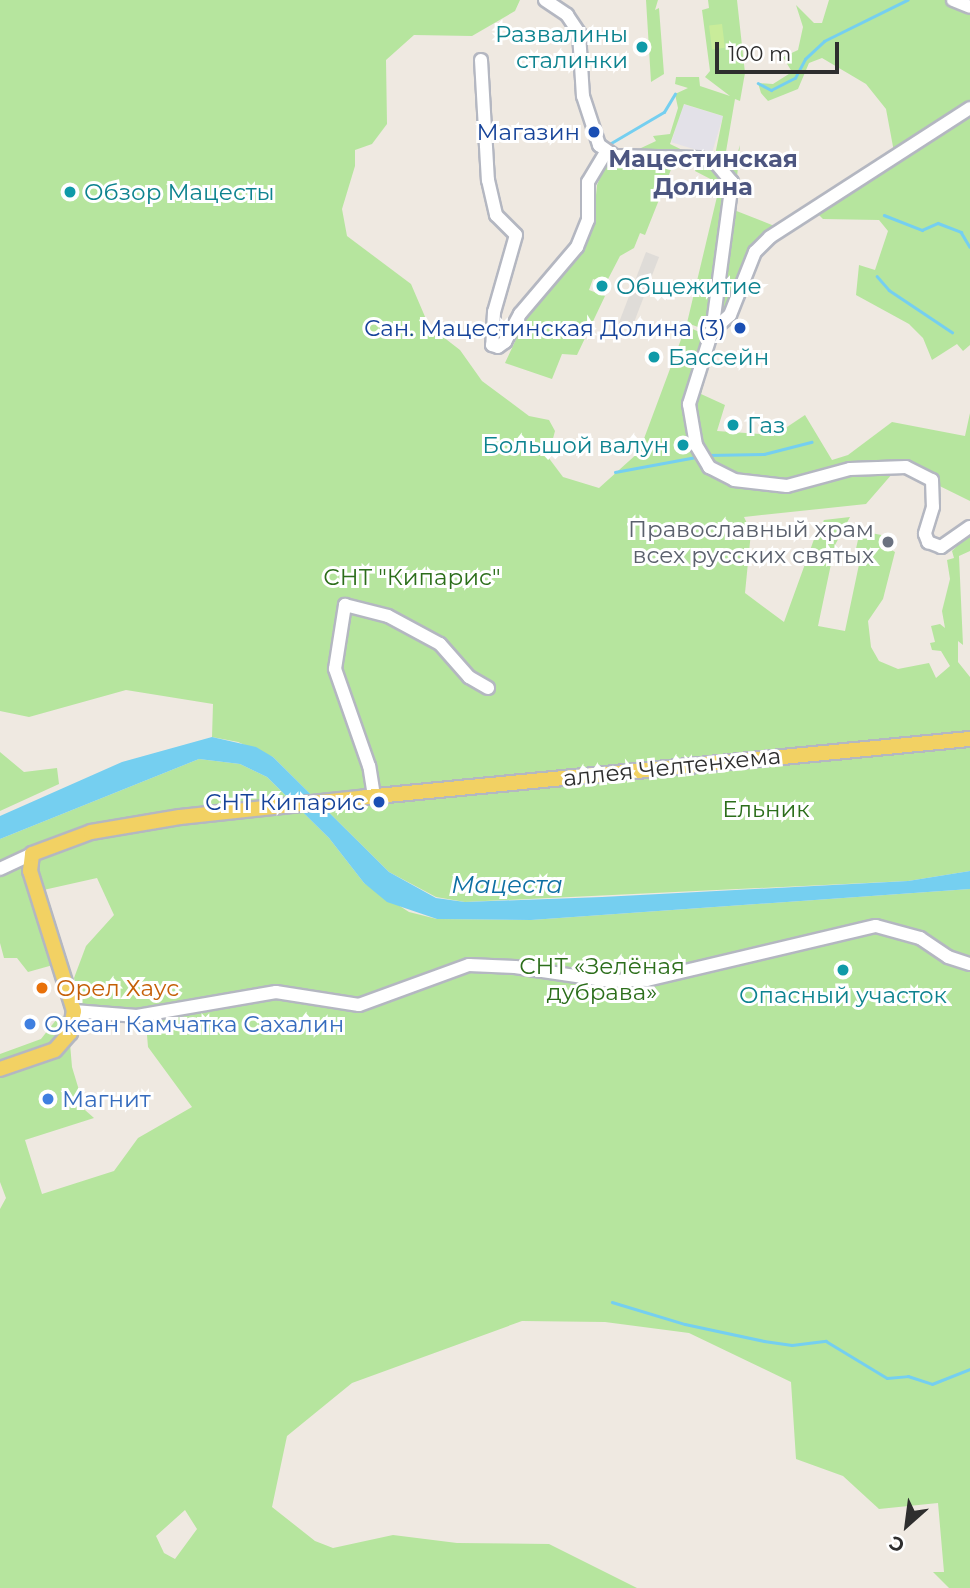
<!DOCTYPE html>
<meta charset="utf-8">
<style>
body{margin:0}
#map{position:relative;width:970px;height:1588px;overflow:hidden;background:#efe9e1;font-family:Montserrat,sans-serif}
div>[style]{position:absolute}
.industrial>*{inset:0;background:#e3e1e8;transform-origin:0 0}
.green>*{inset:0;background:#b6e59e}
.pitch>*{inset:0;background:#c9ec9a;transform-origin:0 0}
.plaza>*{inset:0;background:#dfdcd8;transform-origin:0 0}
.water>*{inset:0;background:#75cff0}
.stream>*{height:2.5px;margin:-1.25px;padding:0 1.25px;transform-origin:1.25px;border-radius:1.25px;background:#75cff0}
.roads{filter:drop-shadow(2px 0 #b4b7c1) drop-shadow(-2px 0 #b4b7c1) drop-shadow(0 2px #b4b7c1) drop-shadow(0 -2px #b4b7c1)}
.minor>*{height:12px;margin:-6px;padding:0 6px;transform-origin:6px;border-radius:6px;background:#fff}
.major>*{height:14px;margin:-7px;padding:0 7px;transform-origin:7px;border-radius:7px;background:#f2d163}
.dots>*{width:19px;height:19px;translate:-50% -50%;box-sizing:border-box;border:4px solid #fff;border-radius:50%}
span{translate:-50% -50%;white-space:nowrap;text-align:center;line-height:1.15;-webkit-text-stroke:6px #fff;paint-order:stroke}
.culture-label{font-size:23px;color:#0d838f}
.right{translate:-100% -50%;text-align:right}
.left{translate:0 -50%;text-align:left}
.transit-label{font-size:23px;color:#164399}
.worship-label{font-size:23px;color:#5b616d}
.park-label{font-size:23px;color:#2c6e1b}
.street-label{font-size:23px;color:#2e2e2e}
.food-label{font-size:23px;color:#c56008}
.shop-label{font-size:23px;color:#366cbe}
.neighbourhood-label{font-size:24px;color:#4d5680;font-weight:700}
.water-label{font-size:24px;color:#0d6fa3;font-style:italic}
.north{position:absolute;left:872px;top:1490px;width:70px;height:70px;-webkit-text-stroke:5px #fff;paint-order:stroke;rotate:208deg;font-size:19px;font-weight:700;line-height:28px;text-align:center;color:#2e2e2e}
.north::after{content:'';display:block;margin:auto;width:24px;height:32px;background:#2e2e2e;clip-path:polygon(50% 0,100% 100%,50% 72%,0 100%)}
.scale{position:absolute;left:715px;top:42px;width:124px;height:32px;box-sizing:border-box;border:4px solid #2e2e2e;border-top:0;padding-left:9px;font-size:21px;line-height:24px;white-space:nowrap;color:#2e2e2e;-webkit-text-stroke:5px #fff;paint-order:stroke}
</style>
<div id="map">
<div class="industrial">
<i style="left:683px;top:104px;width:42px;height:40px;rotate:17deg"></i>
</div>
<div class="green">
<i style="clip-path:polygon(0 0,520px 0,515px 11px,472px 36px,414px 35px,386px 60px,387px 124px,372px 144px,355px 150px,355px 166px,342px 209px,347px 236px,411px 284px,429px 326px,460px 350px,482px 381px,529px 416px,549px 420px,555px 431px,548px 457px,563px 477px,599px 488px,639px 452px,686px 326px,706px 335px,712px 350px,701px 394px,725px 405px,717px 431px,775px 435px,805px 415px,832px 460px,848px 455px,892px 422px,965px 436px,970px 413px,970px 501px,899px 466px,866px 504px,744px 517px,751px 532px,745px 593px,784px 622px,817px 531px,824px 520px,850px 517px,835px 545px,818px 626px,845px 631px,861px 555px,855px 553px,860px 531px,887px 536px,883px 545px,895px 552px,883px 599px,868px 621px,871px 647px,879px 661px,898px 669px,929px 663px,936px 678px,950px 666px,941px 651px,932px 650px,930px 643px,935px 642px,931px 626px,940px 624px,945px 628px,942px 611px,950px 579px,947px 560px,954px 558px,952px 551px,970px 533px,970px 551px,959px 556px,963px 645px,958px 641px,958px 662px,970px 677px,970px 871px,908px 881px,465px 902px,436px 897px,389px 872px,273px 757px,238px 742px,212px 737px,213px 704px,126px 690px,29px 717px,0 711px)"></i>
<i style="clip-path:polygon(646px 0,658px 0,655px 10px,659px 8px,664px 74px,651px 82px)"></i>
<i style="clip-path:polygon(evenodd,708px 0,737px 0,745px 73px,740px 101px,735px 99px,723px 169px,730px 178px,740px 145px,734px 210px,777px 227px,750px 253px,740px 294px,709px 331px,687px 323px,720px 184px,695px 171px,699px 159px,674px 162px,645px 235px,640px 233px,634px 248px,620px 256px,606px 283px,593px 279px,589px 290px,605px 296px,577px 355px,562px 354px,552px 379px,505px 363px,525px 320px,580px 256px,593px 225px,597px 185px,610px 154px,624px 156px,656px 141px,653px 136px,670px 134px,678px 108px,675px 94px,688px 88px,675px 84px,676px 77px,699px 77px,700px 86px,730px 96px,705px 77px,710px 71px,702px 10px,709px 8px,708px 0,684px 104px,723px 116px,715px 155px,705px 152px,699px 158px,670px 144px,684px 104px)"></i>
<i style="clip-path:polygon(829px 0,970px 0,970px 345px,963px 351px,957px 344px,932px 360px,923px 338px,909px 324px,856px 295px,859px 265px,875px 270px,888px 231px,879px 220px,823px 219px,817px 213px,894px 152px,886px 109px,866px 84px,822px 58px,809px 63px,798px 89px,768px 101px,761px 93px,758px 83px,773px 84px,792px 72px,783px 57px,798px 50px,803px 27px,796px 5px,814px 23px,822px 23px)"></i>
<i style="clip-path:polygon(0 752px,24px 772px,57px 768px,59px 784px,0 811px)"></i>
<i style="clip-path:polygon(evenodd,199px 759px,240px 764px,267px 777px,329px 838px,364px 883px,409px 912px,437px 919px,531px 920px,970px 889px,970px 1588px,949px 1588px,933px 1572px,944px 1572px,938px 1503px,879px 1509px,843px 1476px,796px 1459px,791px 1382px,689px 1333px,605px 1322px,522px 1321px,352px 1383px,287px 1436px,272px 1507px,315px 1541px,333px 1548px,393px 1535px,457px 1543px,549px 1544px,637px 1588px,0 1588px,0 1209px,6px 1198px,0 1182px,0 1054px,41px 1039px,60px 1015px,68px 1020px,72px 1067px,85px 1110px,94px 1118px,25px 1140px,42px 1194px,114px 1171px,138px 1138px,192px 1107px,148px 1047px,146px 1023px,137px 1019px,95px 1020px,80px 1002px,74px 978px,86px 946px,114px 915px,97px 878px,39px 891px,37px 853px,0 869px,0 839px,199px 759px,185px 1510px,197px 1529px,175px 1559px,164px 1553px,156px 1536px,185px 1510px)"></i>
<i style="clip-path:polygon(18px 867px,24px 870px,53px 965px,28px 972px,17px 958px,4px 958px,0 943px,0 875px)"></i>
</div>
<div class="pitch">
<i style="left:722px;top:24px;width:24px;height:13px;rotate:83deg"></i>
</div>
<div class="plaza">
<i style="left:646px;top:252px;width:14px;height:80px;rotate:21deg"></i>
</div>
<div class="water">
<i style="clip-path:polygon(212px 737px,256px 747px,273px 757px,389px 872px,436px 898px,465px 902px,602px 897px,908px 881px,970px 871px,970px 889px,531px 920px,437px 919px,387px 902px,364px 883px,329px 838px,267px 777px,240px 764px,199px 759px,0 839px,0 816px,122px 762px)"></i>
</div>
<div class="stream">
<i style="left:758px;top:83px;width:15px;rotate:28deg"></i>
<i style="left:771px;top:90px;width:27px;rotate:-27deg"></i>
<i style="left:795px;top:78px;width:21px;rotate:-62deg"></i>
<i style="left:805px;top:59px;width:26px;rotate:-43deg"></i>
<i style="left:824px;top:41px;width:93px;rotate:-26.3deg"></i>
<i style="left:606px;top:146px;width:67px;rotate:-30.4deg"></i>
<i style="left:664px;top:112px;width:21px;rotate:-59deg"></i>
<i style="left:884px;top:215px;width:41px;rotate:21.5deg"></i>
<i style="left:922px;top:230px;width:17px;rotate:-24deg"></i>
<i style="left:938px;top:223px;width:25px;rotate:21deg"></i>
<i style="left:961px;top:232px;width:17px;rotate:59deg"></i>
<i style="left:877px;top:276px;width:18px;rotate:49deg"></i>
<i style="left:889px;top:290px;width:76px;rotate:33.7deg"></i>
<i style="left:707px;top:455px;width:57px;rotate:-1deg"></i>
<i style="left:764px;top:454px;width:49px;rotate:-14.3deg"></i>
<i style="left:615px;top:472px;width:82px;rotate:-10.5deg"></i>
<i style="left:612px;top:1302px;width:76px;rotate:16.8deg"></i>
<i style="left:685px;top:1324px;width:81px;rotate:12.1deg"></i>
<i style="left:764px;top:1341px;width:28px;rotate:8deg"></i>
<i style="left:792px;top:1345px;width:34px;rotate:-7deg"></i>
<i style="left:826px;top:1341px;width:71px;rotate:31.2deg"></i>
<i style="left:887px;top:1378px;width:21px;rotate:-5deg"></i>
<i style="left:908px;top:1376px;width:25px;rotate:18deg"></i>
<i style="left:932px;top:1384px;width:41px;rotate:-21.5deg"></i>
</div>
<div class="roads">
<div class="minor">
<i style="left:545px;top:0;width:27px;rotate:34deg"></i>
<i style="left:567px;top:15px;width:22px;rotate:56deg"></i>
<i style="left:579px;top:33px;width:63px;rotate:86.4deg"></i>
<i style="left:583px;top:96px;width:52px;rotate:71.9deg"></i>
<i style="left:599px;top:145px;width:19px;rotate:35deg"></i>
<i style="left:615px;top:156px;width:84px;rotate:1.4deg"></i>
<i style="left:699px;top:158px;width:16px;rotate:14deg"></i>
<i style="left:715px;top:162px;width:26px;rotate:50deg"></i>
<i style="left:732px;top:182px;width:150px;rotate:97.6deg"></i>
<i style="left:712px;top:331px;width:77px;rotate:107.5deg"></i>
<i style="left:689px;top:404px;width:42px;rotate:80.3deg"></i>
<i style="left:696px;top:445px;width:26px;rotate:59deg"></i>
<i style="left:709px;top:467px;width:28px;rotate:27deg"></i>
<i style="left:734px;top:480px;width:53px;rotate:6.5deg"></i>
<i style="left:787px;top:486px;width:65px;rotate:-15.1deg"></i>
<i style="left:850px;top:469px;width:56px;rotate:-2deg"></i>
<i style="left:906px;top:467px;width:29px;rotate:27deg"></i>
<i style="left:932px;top:480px;width:27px;rotate:88deg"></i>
<i style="left:933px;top:507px;width:28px;rotate:107deg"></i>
<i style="left:925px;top:534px;width:9px;rotate:69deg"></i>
<i style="left:928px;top:542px;width:14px;rotate:21deg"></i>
<i style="left:941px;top:547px;width:35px;rotate:-35deg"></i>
<i style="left:953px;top:0;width:18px;rotate:22deg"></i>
<i style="left:481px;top:60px;width:120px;rotate:86.7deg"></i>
<i style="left:488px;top:180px;width:36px;rotate:77deg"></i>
<i style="left:496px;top:215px;width:28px;rotate:45deg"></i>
<i style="left:516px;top:235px;width:80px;rotate:105.9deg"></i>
<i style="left:494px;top:312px;width:33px;rotate:93deg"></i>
<i style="left:492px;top:345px;width:6px;rotate:18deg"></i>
<i style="left:498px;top:347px;width:9px;rotate:-36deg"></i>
<i style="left:505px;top:342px;width:32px;rotate:-62deg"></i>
<i style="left:520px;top:314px;width:88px;rotate:-49.6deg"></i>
<i style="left:577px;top:247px;width:29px;rotate:-68deg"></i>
<i style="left:588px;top:220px;width:38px;rotate:-90deg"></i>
<i style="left:588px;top:182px;width:35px;rotate:-59deg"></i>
<i style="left:712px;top:331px;width:24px;rotate:-42deg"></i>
<i style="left:730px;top:315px;width:68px;rotate:-68.4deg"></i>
<i style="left:755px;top:252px;width:21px;rotate:-45deg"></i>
<i style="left:770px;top:237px;width:238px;rotate:-32.8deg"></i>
<i style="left:374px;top:796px;width:30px;rotate:-99deg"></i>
<i style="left:369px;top:766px;width:103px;rotate:-109.3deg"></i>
<i style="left:335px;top:669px;width:65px;rotate:-81.1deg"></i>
<i style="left:345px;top:605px;width:44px;rotate:14.3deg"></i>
<i style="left:388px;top:616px;width:59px;rotate:28.3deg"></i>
<i style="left:440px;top:644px;width:44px;rotate:48.7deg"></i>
<i style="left:469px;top:677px;width:22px;rotate:30deg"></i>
<i style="left:0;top:869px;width:35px;rotate:-25deg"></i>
<i style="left:74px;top:1011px;width:63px;rotate:4.5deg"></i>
<i style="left:137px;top:1016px;width:141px;rotate:-9.8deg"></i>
<i style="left:276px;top:992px;width:84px;rotate:8.9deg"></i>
<i style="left:359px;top:1005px;width:117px;rotate:-20deg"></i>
<i style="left:469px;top:965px;width:46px;rotate:2.5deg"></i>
<i style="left:515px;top:967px;width:96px;rotate:8.4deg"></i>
<i style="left:610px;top:981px;width:37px;rotate:-2deg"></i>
<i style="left:647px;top:980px;width:235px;rotate:-13.3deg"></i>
<i style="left:876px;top:926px;width:46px;rotate:15.3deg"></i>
<i style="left:920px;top:938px;width:34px;rotate:34deg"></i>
<i style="left:948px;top:957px;width:23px;rotate:18deg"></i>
</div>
<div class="major">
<i style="left:0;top:1069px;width:58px;rotate:-19.1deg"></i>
<i style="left:55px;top:1050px;width:23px;rotate:-49deg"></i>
<i style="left:70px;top:1033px;width:22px;rotate:-80deg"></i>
<i style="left:74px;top:1011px;width:147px;rotate:-107.4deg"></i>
<i style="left:30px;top:871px;width:17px;rotate:-83deg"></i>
<i style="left:32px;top:854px;width:63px;rotate:-20.4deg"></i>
<i style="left:91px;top:832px;width:90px;rotate:-9.6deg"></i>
<i style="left:180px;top:817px;width:187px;rotate:-6.1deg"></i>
<i style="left:366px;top:797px;width:607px;rotate:-5.49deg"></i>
</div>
</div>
<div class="dots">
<i style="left:642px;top:47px;background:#0f9aa8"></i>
<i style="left:594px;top:132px;background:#1a4fb4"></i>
<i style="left:70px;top:192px;background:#0f9aa8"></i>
<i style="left:602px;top:286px;background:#0f9aa8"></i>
<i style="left:740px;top:328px;background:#1a4fb4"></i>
<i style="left:654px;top:357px;background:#0f9aa8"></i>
<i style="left:733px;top:425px;background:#0f9aa8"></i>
<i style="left:683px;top:445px;background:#0f9aa8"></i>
<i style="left:888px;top:542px;background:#6b7280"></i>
<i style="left:379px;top:802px;background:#1a4fb4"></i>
<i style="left:843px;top:970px;background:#0f9aa8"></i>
<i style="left:42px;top:988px;background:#e8710a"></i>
<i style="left:30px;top:1024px;background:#3f7fe0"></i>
<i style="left:48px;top:1099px;background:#3f7fe0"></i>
</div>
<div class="culture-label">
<span class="right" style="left:628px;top:47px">Развалины<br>сталинки</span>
<span class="left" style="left:84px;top:192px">Обзор Мацесты</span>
<span class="left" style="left:616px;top:286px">Общежитие</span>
<span class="left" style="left:668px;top:357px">Бассейн</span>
<span class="left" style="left:747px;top:425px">Газ</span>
<span class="right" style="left:669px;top:445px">Большой валун</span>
<span style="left:843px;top:995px">Опасный участок</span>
</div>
<div class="transit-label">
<span class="right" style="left:580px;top:132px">Магазин</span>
<span class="right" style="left:726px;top:328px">Сан. Мацестинская Долина (3)</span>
<span class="right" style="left:365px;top:802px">СНТ Кипарис</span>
</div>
<div class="worship-label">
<span class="right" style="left:874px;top:542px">Православный храм<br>всех русских святых</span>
</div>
<div class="park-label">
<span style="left:412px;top:577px">СНТ "Кипарис"</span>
<span style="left:766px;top:809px">Ельник</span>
<span style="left:602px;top:979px">СНТ «Зелёная<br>дубрава»</span>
</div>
<div class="street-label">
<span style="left:672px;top:767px;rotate:-6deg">аллея Челтенхема</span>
</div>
<div class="food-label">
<span class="left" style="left:56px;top:988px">Орел Хаус</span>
</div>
<div class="shop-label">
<span class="left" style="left:44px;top:1024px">Океан Камчатка Сахалин</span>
<span class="left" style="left:62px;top:1099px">Магнит</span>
</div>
<div class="neighbourhood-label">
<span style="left:703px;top:173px">Мацестинская<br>Долина</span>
</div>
<div class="water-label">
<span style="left:507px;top:885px">Мацеста</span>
</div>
<div class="north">С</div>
<div class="scale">100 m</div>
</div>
